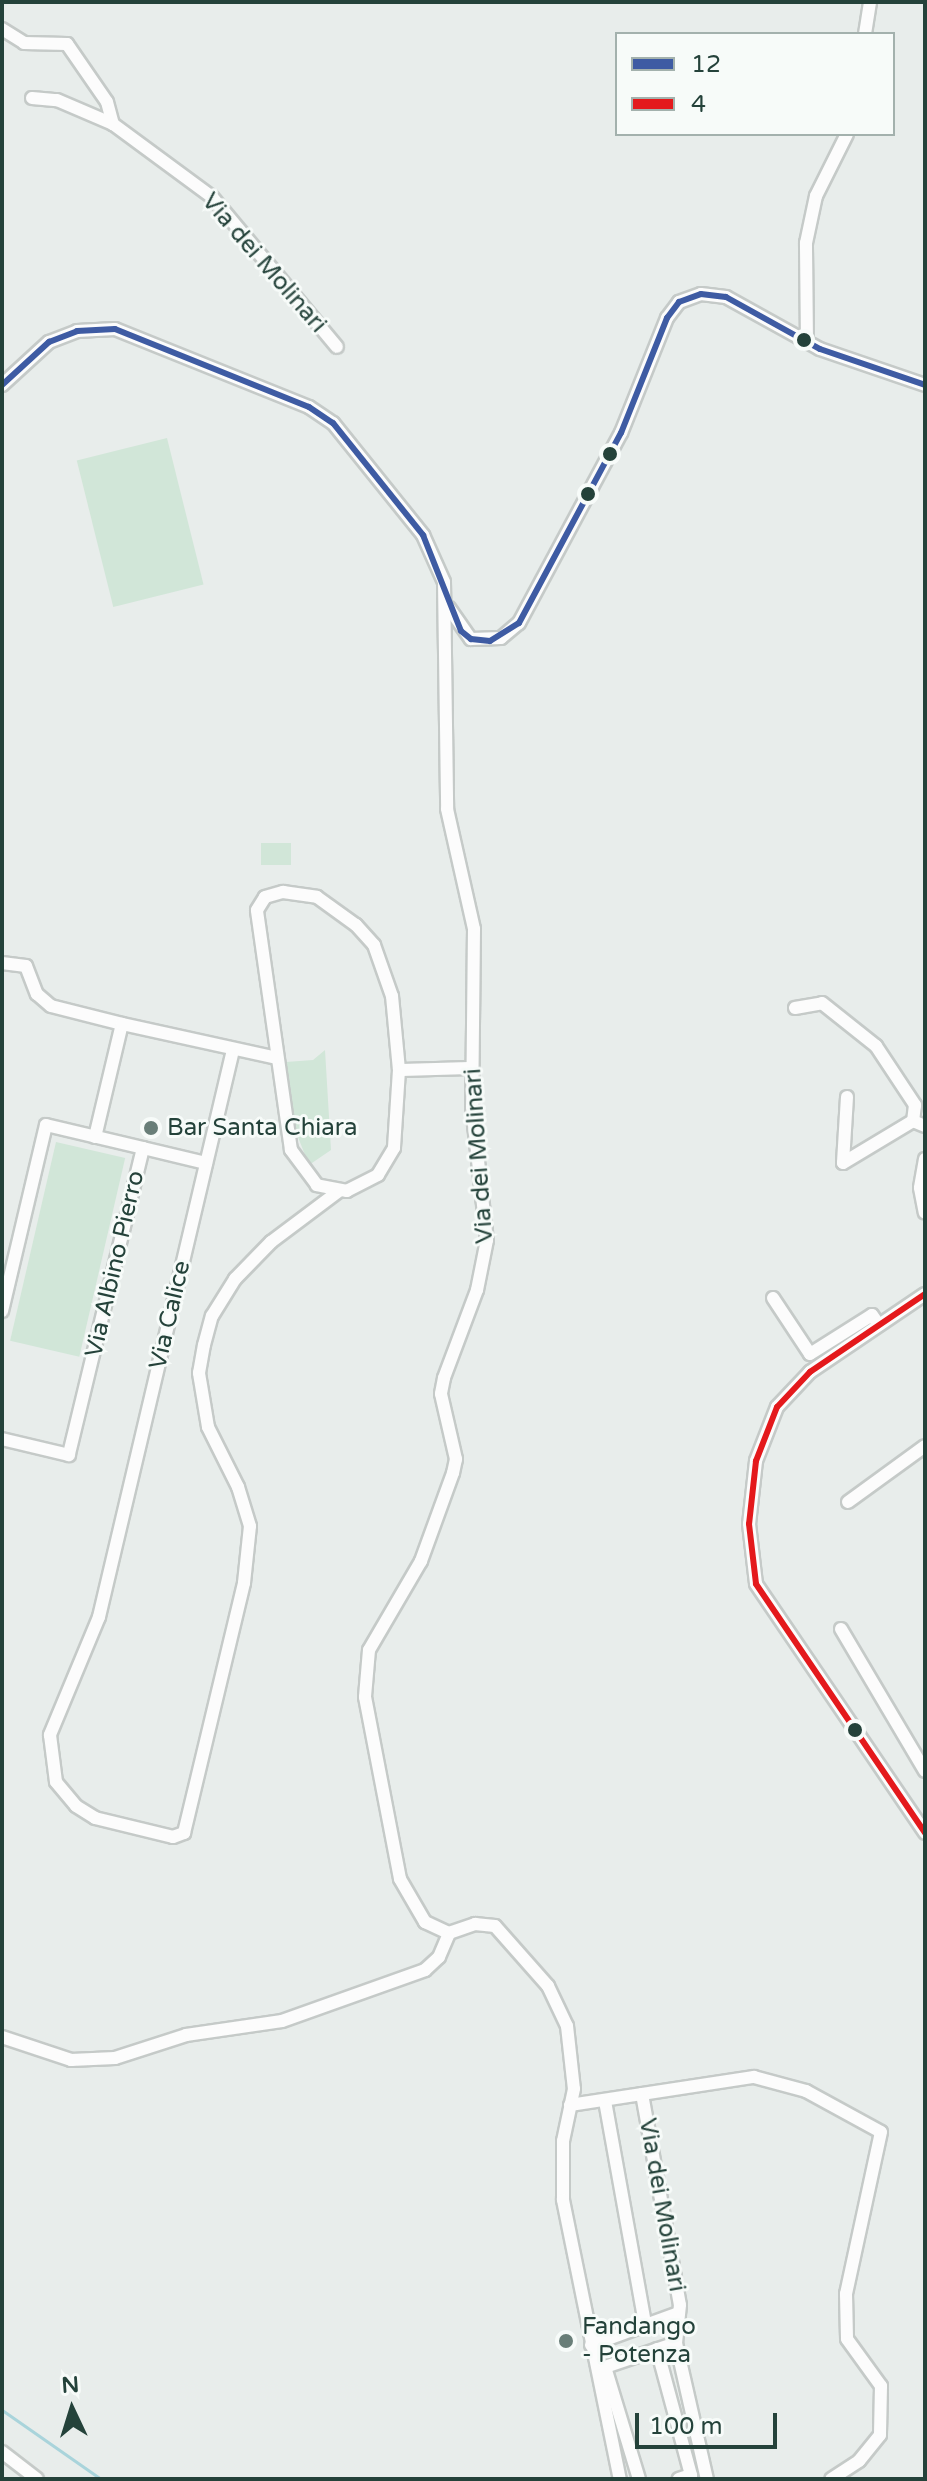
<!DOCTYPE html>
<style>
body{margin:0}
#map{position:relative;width:927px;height:2481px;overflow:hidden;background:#e8edeb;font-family:"Varela Round",sans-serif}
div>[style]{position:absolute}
.green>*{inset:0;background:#d1e6d8;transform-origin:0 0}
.stream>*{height:3px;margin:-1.5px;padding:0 1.5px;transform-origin:1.5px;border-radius:1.5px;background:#a9d4db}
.roads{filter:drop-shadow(2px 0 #c5cac8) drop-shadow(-2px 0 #c5cac8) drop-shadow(0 2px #c5cac8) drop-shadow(0 -2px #c5cac8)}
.minor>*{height:12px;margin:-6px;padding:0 6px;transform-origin:6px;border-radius:6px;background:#fcfcfc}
.bus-1>*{height:6px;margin:-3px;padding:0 3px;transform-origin:3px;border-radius:3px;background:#3e5ba3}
.bus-2>*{height:6px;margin:-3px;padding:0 3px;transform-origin:3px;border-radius:3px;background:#e4191c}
.dots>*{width:22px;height:22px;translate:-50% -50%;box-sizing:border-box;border:4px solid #f7fbf9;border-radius:50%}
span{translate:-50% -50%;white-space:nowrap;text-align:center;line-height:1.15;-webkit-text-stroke:6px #f7fbf9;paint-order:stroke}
.street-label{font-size:24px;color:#24423a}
.poi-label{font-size:24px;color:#24423a}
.left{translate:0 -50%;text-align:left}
.frame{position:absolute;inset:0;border:4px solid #24423a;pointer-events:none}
.legend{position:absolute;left:615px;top:32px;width:280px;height:104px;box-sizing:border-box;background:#f7fbf9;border:2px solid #a3b1ad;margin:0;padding:10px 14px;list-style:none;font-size:24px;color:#24423a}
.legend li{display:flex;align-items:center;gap:16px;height:40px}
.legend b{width:40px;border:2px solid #a3b1ad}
.north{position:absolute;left:32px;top:2369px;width:80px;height:80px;-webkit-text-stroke:6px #f7fbf9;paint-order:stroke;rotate:356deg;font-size:22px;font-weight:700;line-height:32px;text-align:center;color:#24423a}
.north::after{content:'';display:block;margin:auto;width:28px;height:36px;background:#24423a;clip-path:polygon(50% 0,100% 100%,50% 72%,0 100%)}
.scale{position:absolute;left:635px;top:2413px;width:142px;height:36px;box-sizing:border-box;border:4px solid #24423a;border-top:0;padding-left:10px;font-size:24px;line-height:28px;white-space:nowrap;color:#24423a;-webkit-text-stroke:6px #f7fbf9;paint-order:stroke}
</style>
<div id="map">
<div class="green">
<i style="left:167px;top:438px;width:151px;height:93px;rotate:76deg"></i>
<i style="left:261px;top:843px;width:30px;height:22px"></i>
<i style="clip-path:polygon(325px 1050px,331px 1150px,309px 1165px,296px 1132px,286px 1062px,313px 1060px)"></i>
<i style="left:56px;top:1142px;width:71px;height:204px;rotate:13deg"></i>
</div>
<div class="stream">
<i style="left:2px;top:2410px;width:121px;rotate:34.9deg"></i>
</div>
<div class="roads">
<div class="minor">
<i style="left:2px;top:29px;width:26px;rotate:32deg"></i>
<i style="left:24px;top:43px;width:43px;rotate:1.3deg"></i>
<i style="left:67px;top:44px;width:70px;rotate:55.4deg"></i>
<i style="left:107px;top:102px;width:23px;rotate:75deg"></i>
<i style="left:113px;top:124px;width:123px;rotate:36.4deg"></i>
<i style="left:212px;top:197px;width:195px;rotate:50.2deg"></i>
<i style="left:865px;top:34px;width:32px;rotate:-81deg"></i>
<i style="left:32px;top:98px;width:25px;rotate:5deg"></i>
<i style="left:57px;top:100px;width:61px;rotate:23.2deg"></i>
<i style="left:807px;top:343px;width:100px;rotate:-90.6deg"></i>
<i style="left:806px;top:243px;width:48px;rotate:-78deg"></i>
<i style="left:816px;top:196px;width:69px;rotate:-63.4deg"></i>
<i style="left:2px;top:385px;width:64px;rotate:-42.5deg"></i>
<i style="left:49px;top:342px;width:30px;rotate:-21deg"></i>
<i style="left:77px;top:331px;width:38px;rotate:-3deg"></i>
<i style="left:115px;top:329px;width:209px;rotate:21.9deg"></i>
<i style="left:309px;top:407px;width:29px;rotate:34deg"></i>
<i style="left:333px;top:423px;width:144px;rotate:51.2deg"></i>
<i style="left:423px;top:535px;width:51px;rotate:65.9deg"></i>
<i style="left:444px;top:582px;width:227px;rotate:89.2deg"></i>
<i style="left:447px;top:809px;width:123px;rotate:77.3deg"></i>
<i style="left:474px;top:929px;width:178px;rotate:90.6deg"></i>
<i style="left:472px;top:1107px;width:134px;rotate:83.6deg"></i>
<i style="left:487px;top:1240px;width:51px;rotate:101.3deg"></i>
<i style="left:477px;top:1290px;width:94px;rotate:110.6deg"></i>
<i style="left:444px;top:1378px;width:16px;rotate:101deg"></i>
<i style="left:441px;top:1394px;width:67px;rotate:77deg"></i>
<i style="left:456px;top:1459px;width:14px;rotate:102deg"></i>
<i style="left:453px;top:1473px;width:94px;rotate:110deg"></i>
<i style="left:421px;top:1561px;width:103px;rotate:120.3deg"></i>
<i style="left:369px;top:1650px;width:47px;rotate:94.9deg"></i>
<i style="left:365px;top:1697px;width:185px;rotate:79.1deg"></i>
<i style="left:400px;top:1879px;width:50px;rotate:59.8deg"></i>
<i style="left:425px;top:1922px;width:26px;rotate:25deg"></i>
<i style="left:449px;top:1933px;width:28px;rotate:-19deg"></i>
<i style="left:475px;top:1924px;width:20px;rotate:6deg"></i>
<i style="left:495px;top:1926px;width:80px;rotate:48.5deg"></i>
<i style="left:548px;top:1986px;width:44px;rotate:64.6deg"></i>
<i style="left:567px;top:2026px;width:63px;rotate:83.7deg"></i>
<i style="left:574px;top:2089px;width:53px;rotate:101.9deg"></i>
<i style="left:563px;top:2141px;width:59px;rotate:90deg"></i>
<i style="left:563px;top:2200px;width:285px;rotate:78.5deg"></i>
<i style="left:449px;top:608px;width:38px;rotate:55deg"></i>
<i style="left:471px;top:639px;width:30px;rotate:-2deg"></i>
<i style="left:501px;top:638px;width:23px;rotate:-40deg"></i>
<i style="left:519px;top:623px;width:216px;rotate:-61.8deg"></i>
<i style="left:621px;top:433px;width:124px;rotate:-68.2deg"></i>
<i style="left:667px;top:318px;width:20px;rotate:-53deg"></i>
<i style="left:679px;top:302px;width:23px;rotate:-20deg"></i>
<i style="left:701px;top:294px;width:25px;rotate:7deg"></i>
<i style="left:726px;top:297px;width:107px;rotate:29deg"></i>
<i style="left:820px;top:349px;width:111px;rotate:18.9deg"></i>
<i style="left:283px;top:892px;width:34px;rotate:8deg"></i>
<i style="left:317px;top:897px;width:48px;rotate:35.7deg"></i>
<i style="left:356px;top:925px;width:27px;rotate:48deg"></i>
<i style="left:374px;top:945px;width:54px;rotate:70.6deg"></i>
<i style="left:392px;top:996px;width:74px;rotate:84.6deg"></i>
<i style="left:399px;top:1070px;width:78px;rotate:93.7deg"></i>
<i style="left:394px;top:1148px;width:31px;rotate:121deg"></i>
<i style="left:378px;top:1175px;width:35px;rotate:153deg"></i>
<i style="left:347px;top:1191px;width:31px;rotate:-169deg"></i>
<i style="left:317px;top:1185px;width:44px;rotate:-126.6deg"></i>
<i style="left:291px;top:1150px;width:242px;rotate:-98.1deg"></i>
<i style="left:257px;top:910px;width:15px;rotate:-58deg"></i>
<i style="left:265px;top:897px;width:19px;rotate:-16deg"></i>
<i style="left:2px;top:963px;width:24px;rotate:7deg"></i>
<i style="left:26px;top:966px;width:30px;rotate:69deg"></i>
<i style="left:37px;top:994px;width:18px;rotate:41deg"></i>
<i style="left:51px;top:1006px;width:73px;rotate:14.2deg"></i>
<i style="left:795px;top:1008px;width:27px;rotate:-10deg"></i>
<i style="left:822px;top:1003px;width:69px;rotate:38.5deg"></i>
<i style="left:876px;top:1046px;width:71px;rotate:56.5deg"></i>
<i style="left:915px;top:1105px;width:16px;rotate:97deg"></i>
<i style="left:233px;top:1050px;width:583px;rotate:103.3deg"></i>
<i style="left:99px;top:1617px;width:128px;rotate:112.6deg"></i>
<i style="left:50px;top:1735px;width:47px;rotate:82.7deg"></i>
<i style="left:56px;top:1782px;width:31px;rotate:50deg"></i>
<i style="left:76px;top:1806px;width:22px;rotate:32deg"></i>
<i style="left:95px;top:1818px;width:80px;rotate:13.7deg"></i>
<i style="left:173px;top:1837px;width:12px;rotate:-20deg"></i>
<i style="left:184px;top:1833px;width:257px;rotate:-76.5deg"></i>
<i style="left:244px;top:1583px;width:57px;rotate:-84deg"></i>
<i style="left:250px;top:1526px;width:41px;rotate:-107.1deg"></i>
<i style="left:238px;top:1487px;width:67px;rotate:-116.6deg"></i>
<i style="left:208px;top:1427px;width:55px;rotate:-99.5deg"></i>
<i style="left:199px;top:1373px;width:28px;rotate:-80deg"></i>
<i style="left:204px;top:1345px;width:30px;rotate:-75deg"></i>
<i style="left:212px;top:1316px;width:44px;rotate:-58.1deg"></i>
<i style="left:235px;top:1279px;width:52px;rotate:-45.8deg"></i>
<i style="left:271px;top:1242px;width:85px;rotate:-36.9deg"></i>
<i style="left:399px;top:1070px;width:73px;rotate:-1.6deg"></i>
<i style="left:847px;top:1097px;width:66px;rotate:93.5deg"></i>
<i style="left:843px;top:1163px;width:82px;rotate:-31deg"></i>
<i style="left:913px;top:1121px;width:13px;rotate:23deg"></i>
<i style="left:95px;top:1137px;width:116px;rotate:-76.6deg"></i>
<i style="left:122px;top:1024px;width:158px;rotate:12.4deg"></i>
<i style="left:143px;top:1148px;width:65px;rotate:13.4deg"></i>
<i style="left:925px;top:1159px;width:29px;rotate:100deg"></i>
<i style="left:920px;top:1188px;width:25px;rotate:79deg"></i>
<i style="left:925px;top:1294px;width:139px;rotate:145.9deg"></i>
<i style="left:810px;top:1372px;width:48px;rotate:133.3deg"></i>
<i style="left:777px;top:1407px;width:58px;rotate:111.3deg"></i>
<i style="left:756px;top:1461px;width:63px;rotate:96.3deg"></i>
<i style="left:749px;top:1524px;width:60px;rotate:83.3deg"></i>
<i style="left:756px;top:1584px;width:301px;rotate:55.8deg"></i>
<i style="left:773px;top:1298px;width:67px;rotate:56.5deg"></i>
<i style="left:810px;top:1354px;width:73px;rotate:-32.2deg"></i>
<i style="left:872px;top:1315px;width:12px;rotate:55deg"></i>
<i style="left:2px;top:1311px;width:191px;rotate:-76.7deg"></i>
<i style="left:46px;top:1125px;width:100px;rotate:13.3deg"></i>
<i style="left:143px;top:1148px;width:316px;rotate:103.6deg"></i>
<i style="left:69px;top:1455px;width:69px;rotate:-166.6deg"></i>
<i style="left:848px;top:1502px;width:95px;rotate:-36deg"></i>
<i style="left:841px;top:1629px;width:165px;rotate:59.4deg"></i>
<i style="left:2px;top:2037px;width:73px;rotate:18.4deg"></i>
<i style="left:71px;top:2060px;width:44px;rotate:-2.6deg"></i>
<i style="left:115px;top:2058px;width:75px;rotate:-17.9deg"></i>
<i style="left:186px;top:2035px;width:97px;rotate:-8.3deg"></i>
<i style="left:282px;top:2021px;width:152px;rotate:-19.6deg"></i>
<i style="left:425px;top:1970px;width:19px;rotate:-43deg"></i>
<i style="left:439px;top:1957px;width:26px;rotate:-67deg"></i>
<i style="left:642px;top:2094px;width:214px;rotate:79.8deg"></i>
<i style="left:680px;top:2305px;width:38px;rotate:96deg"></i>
<i style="left:605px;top:2101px;width:231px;rotate:79.8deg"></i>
<i style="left:570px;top:2105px;width:186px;rotate:-8.7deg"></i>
<i style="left:754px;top:2077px;width:54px;rotate:15.1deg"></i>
<i style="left:806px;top:2091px;width:85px;rotate:28.7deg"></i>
<i style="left:881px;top:2132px;width:166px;rotate:102.2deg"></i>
<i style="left:846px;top:2294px;width:45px;rotate:88.7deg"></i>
<i style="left:847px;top:2339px;width:58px;rotate:54.1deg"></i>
<i style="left:881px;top:2386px;width:49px;rotate:91.2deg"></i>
<i style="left:880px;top:2435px;width:33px;rotate:129deg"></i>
<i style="left:859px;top:2461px;width:33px;rotate:147deg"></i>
<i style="left:591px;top:2345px;width:90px;rotate:-20deg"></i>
<i style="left:657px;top:2349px;width:131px;rotate:74.9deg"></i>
<i style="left:691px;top:2475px;width:13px;rotate:162deg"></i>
<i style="left:2px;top:2452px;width:44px;rotate:37.6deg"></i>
<i style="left:639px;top:2479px;width:117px;rotate:-106.9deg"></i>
<i style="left:605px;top:2367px;width:75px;rotate:-18.7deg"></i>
<i style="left:676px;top:2343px;width:139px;rotate:77.2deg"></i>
</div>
</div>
<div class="bus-1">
<i style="left:2px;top:385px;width:64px;rotate:-42.5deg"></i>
<i style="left:49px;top:342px;width:30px;rotate:-21deg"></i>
<i style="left:77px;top:331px;width:38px;rotate:-3deg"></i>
<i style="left:115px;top:329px;width:209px;rotate:21.9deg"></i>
<i style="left:309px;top:407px;width:29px;rotate:34deg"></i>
<i style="left:333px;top:423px;width:144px;rotate:51.2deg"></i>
<i style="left:423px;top:535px;width:103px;rotate:68.4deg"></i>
<i style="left:461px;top:631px;width:13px;rotate:39deg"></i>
<i style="left:471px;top:639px;width:19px;rotate:6deg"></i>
<i style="left:490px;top:641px;width:34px;rotate:-32deg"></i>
<i style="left:519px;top:623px;width:216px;rotate:-61.8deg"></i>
<i style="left:621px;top:433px;width:124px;rotate:-68.2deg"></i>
<i style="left:667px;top:318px;width:20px;rotate:-53deg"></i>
<i style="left:679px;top:302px;width:23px;rotate:-20deg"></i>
<i style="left:701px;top:294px;width:25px;rotate:7deg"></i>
<i style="left:726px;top:297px;width:107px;rotate:29deg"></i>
<i style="left:820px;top:349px;width:111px;rotate:18.9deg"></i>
</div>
<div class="bus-2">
<i style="left:925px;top:1294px;width:139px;rotate:145.9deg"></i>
<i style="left:810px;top:1372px;width:48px;rotate:133.3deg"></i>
<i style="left:777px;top:1407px;width:58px;rotate:111.3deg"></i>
<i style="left:756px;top:1461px;width:63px;rotate:96.3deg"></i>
<i style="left:749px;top:1524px;width:60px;rotate:83.3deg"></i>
<i style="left:756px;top:1584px;width:301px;rotate:55.8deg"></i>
</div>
<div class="dots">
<i style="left:804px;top:340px;background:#24423a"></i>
<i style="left:610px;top:454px;background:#24423a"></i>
<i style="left:588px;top:494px;background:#24423a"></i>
<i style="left:151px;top:1128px;background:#697e78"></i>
<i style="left:855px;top:1730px;background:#24423a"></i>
<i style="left:566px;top:2341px;background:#697e78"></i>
</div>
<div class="street-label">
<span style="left:264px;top:263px;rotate:49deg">Via dei Molinari</span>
<span style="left:479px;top:1156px;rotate:-94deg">Via dei Molinari</span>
<span style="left:115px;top:1264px;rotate:-77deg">Via Albino Pierro</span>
<span style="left:170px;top:1315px;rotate:-77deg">Via Calice</span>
<span style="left:662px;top:2205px;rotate:80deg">Via dei Molinari</span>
</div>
<div class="poi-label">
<span class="left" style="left:167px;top:1128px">Bar Santa Chiara</span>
<span class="left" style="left:582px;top:2341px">Fandango<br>- Potenza</span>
</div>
<div class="frame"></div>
<ul class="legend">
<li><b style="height:10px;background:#3e5ba3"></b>12</li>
<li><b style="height:10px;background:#e4191c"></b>4</li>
</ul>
<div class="north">N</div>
<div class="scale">100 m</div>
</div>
